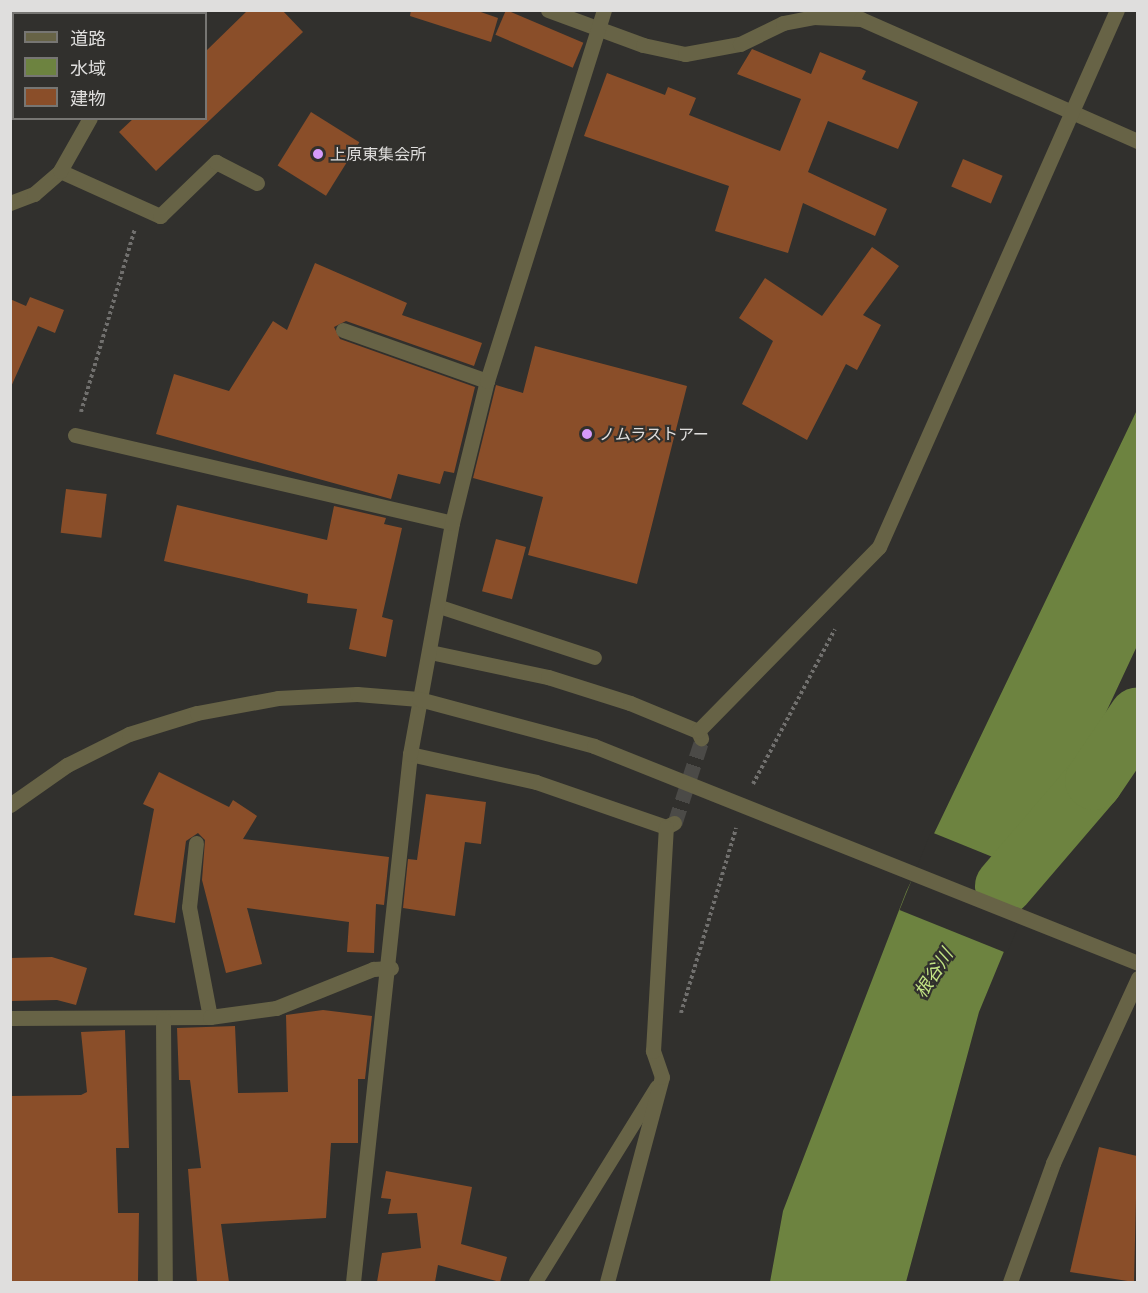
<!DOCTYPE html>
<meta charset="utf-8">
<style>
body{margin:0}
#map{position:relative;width:1148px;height:1293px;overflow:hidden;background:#31302d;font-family:Ubuntu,"Noto Sans JP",sans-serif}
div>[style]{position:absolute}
.water>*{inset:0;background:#6d8340}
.pier>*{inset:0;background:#31302d;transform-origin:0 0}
.river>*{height:58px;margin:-29px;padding:0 29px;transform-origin:29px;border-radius:29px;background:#6d8340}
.building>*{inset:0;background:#8a4e29;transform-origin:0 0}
.minor-tunnel>*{height:15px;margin-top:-7.5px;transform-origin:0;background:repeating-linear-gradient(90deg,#4b4a47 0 15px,transparent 0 23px)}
.path>*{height:4px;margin-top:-2px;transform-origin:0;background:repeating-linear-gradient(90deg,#71706e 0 3px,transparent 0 6px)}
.service>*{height:14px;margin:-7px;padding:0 7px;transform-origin:7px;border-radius:7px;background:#676346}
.minor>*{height:15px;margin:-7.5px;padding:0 7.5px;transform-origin:7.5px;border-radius:7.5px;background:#676346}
.tertiary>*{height:15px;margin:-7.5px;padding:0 7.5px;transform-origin:7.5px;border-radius:7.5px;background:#676346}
.dots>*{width:16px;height:16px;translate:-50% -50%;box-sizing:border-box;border:3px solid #31302d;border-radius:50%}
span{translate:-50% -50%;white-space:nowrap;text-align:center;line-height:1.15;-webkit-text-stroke:4.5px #31302d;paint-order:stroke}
.poi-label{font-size:16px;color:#dfdedd}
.left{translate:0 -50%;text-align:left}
.water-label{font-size:18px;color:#c2e384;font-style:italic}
.frame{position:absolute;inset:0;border:12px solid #dfdedd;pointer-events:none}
.legend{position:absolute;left:12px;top:12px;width:195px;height:108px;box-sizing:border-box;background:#31302d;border:2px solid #777673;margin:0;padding:8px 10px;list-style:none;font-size:18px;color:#dfdedd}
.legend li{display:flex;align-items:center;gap:12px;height:30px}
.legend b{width:30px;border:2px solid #777673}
</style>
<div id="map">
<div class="water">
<i style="clip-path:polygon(1137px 410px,1137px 646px,1079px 770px,979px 1012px,906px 1282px,770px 1282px,783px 1211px,906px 892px)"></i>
</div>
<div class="pier">
<i style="left:931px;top:832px;width:116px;height:84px;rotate:22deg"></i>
</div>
<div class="river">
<i style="left:1004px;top:886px;width:138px;rotate:-49.4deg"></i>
<i style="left:1094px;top:781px;width:78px;rotate:-55.9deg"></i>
</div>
<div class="building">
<i style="clip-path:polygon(248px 10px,282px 10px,303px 32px,156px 171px,119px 132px,134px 118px,206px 118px,206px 51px)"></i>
<i style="clip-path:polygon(411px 10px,475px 10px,498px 18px,491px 42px,410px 16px)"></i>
<i style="left:506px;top:10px;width:84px;height:27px;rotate:23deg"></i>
<i style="clip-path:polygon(752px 49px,811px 74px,820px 52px,866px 71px,862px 79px,918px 102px,898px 149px,828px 121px,808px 172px,887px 209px,875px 236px,803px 203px,788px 253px,715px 231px,729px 186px,584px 136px,607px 73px,665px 95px,668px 87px,696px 98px,689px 115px,780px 151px,801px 99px,737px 74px)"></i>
<i style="left:311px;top:112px;width:57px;height:63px;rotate:32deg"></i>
<i style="left:963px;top:159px;width:43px;height:30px;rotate:23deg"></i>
<i style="clip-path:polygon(872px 247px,899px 266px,863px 315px,881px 325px,857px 370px,846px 364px,807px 440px,742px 404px,773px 341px,739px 318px,765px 278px,822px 316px)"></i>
<i style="clip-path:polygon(315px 263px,407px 303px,402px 315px,482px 343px,474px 366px,346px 321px,334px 327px,340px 339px,475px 387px,454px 473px,444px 471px,440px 484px,398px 474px,391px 499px,156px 434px,174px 374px,229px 391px,273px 321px,287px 330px)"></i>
<i style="clip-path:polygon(30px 297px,64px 310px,55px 333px,38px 326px,10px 389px,10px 299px,26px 306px)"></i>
<i style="clip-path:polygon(535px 346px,687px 386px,637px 584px,528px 555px,543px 497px,473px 478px,496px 385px,523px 393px)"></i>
<i style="left:66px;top:489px;width:41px;height:44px;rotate:7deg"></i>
<i style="clip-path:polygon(177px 505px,327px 540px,334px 506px,386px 518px,384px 524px,402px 528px,382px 617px,393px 620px,386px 657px,349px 649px,357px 609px,307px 603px,308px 594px,164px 561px)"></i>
<i style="left:496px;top:539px;width:31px;height:54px;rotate:15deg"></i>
<i style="clip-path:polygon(159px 772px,229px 807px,233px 800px,257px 816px,243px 839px,389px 857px,384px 905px,376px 904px,374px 953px,347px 952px,349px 922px,247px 908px,262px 964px,226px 973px,202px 880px,205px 840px,198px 833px,186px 841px,175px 923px,134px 915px,154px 809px,143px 804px)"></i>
<i style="clip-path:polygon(426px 794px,486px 802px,481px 844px,465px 842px,455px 916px,403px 908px,408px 859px,417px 860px)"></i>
<i style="clip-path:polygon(52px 957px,87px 968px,76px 1005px,57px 1000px,10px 1001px,10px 958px)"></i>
<i style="clip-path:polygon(323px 1010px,372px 1016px,365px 1079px,358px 1079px,358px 1143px,331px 1143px,326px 1218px,221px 1224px,229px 1282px,197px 1282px,188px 1169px,201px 1168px,190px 1080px,179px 1080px,177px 1028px,235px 1026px,238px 1093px,288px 1092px,286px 1015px)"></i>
<i style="clip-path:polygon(125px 1030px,129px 1148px,116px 1148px,118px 1213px,139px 1213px,138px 1282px,10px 1282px,10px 1096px,81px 1095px,87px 1092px,81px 1032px)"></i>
<i style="clip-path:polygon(1099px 1147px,1137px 1156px,1134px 1282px,1070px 1272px)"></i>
<i style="clip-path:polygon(386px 1171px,472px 1187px,461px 1244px,507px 1257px,500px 1282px,438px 1265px,435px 1282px,377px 1282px,382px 1253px,421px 1248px,417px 1213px,388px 1214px,391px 1199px,381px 1198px)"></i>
</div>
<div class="minor-tunnel">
<i style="left:675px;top:823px;width:87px;rotate:-72deg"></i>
</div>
<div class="path">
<i style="left:81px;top:412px;width:191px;rotate:-73.6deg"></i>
<i style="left:753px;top:784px;width:175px;rotate:-62.1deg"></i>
<i style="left:681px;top:1013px;width:193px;rotate:-73.4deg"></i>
</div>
<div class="service">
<i style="left:440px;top:607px;width:163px;rotate:18.2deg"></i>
<i style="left:536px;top:1282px;width:229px;rotate:-58.2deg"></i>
</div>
<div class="minor">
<i style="left:548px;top:10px;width:101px;rotate:20.2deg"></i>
<i style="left:643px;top:45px;width:43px;rotate:12.1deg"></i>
<i style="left:685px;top:54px;width:56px;rotate:-10.3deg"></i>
<i style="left:740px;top:44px;width:48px;rotate:-26deg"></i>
<i style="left:783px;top:23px;width:31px;rotate:-11deg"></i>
<i style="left:813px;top:17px;width:48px;rotate:2.4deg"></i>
<i style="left:861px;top:19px;width:303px;rotate:23.8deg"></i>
<i style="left:154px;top:14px;width:5px;rotate:-53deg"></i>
<i style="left:10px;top:16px;width:4px"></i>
<i style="left:60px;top:171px;width:110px;rotate:24.2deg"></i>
<i style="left:160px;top:216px;width:78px;rotate:-44deg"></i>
<i style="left:216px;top:162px;width:46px;rotate:27.1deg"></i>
<i style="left:10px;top:203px;width:26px;rotate:-21deg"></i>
<i style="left:34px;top:194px;width:35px;rotate:-41deg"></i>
<i style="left:60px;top:171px;width:61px;rotate:-60.5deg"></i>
<i style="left:343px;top:330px;width:153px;rotate:19.5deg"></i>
<i style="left:75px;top:435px;width:387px;rotate:13.1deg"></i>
<i style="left:430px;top:652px;width:121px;rotate:12deg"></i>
<i style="left:548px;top:677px;width:86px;rotate:17.6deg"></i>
<i style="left:630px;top:703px;width:74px;rotate:22.4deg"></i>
<i style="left:698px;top:731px;width:8px;rotate:67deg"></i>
<i style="left:698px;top:731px;width:258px;rotate:-45.5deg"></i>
<i style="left:879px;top:547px;width:587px;rotate:-66.1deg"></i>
<i style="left:410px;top:754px;width:129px;rotate:12.5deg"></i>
<i style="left:536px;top:782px;width:138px;rotate:19.1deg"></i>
<i style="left:666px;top:827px;width:9px;rotate:-27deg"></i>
<i style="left:196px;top:843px;width:64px;rotate:96.2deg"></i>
<i style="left:189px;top:907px;width:112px;rotate:79.2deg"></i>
<i style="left:10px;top:1018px;width:200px;rotate:-0.3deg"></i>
<i style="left:210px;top:1017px;width:67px;rotate:-7.8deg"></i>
<i style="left:276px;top:1008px;width:105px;rotate:-21.9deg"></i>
<i style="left:373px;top:969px;width:18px;rotate:-3deg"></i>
<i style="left:163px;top:1019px;width:263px;rotate:89.6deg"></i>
<i style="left:353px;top:1282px;width:531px;rotate:-83.84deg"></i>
<i style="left:410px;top:754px;width:235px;rotate:-79.7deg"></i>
<i style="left:452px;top:523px;width:146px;rotate:-76.2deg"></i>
<i style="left:487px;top:381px;width:389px;rotate:-72.5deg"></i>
<i style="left:607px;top:1282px;width:212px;rotate:-75deg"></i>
<i style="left:662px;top:1077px;width:28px;rotate:-109deg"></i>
<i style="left:653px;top:1051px;width:224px;rotate:-86.7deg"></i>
<i style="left:1010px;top:1282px;width:127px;rotate:-70.1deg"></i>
<i style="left:1053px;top:1163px;width:204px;rotate:-65.3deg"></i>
</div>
<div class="tertiary">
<i style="left:10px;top:805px;width:70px;rotate:-35.1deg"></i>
<i style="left:67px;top:765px;width:69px;rotate:-26.6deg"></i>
<i style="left:129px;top:734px;width:71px;rotate:-17.2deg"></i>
<i style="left:197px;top:713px;width:82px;rotate:-10.5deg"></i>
<i style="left:278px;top:698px;width:79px;rotate:-2.9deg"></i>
<i style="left:357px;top:694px;width:62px;rotate:4.6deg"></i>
<i style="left:419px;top:699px;width:181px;rotate:15deg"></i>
<i style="left:594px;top:746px;width:586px;rotate:21.75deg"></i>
</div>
<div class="dots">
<i style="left:318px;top:154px;background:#d69bfa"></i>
<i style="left:587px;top:434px;background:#d69bfa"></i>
</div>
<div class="poi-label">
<span class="left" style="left:330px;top:154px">上原東集会所</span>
<span class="left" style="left:599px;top:434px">ノムラストアー</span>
</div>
<div class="water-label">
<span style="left:933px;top:973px;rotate:-57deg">根谷川</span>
</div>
<div class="frame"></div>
<ul class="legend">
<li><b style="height:8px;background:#676346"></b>道路</li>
<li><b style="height:16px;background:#6d8340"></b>水域</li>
<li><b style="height:16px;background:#8a4e29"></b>建物</li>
</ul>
</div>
